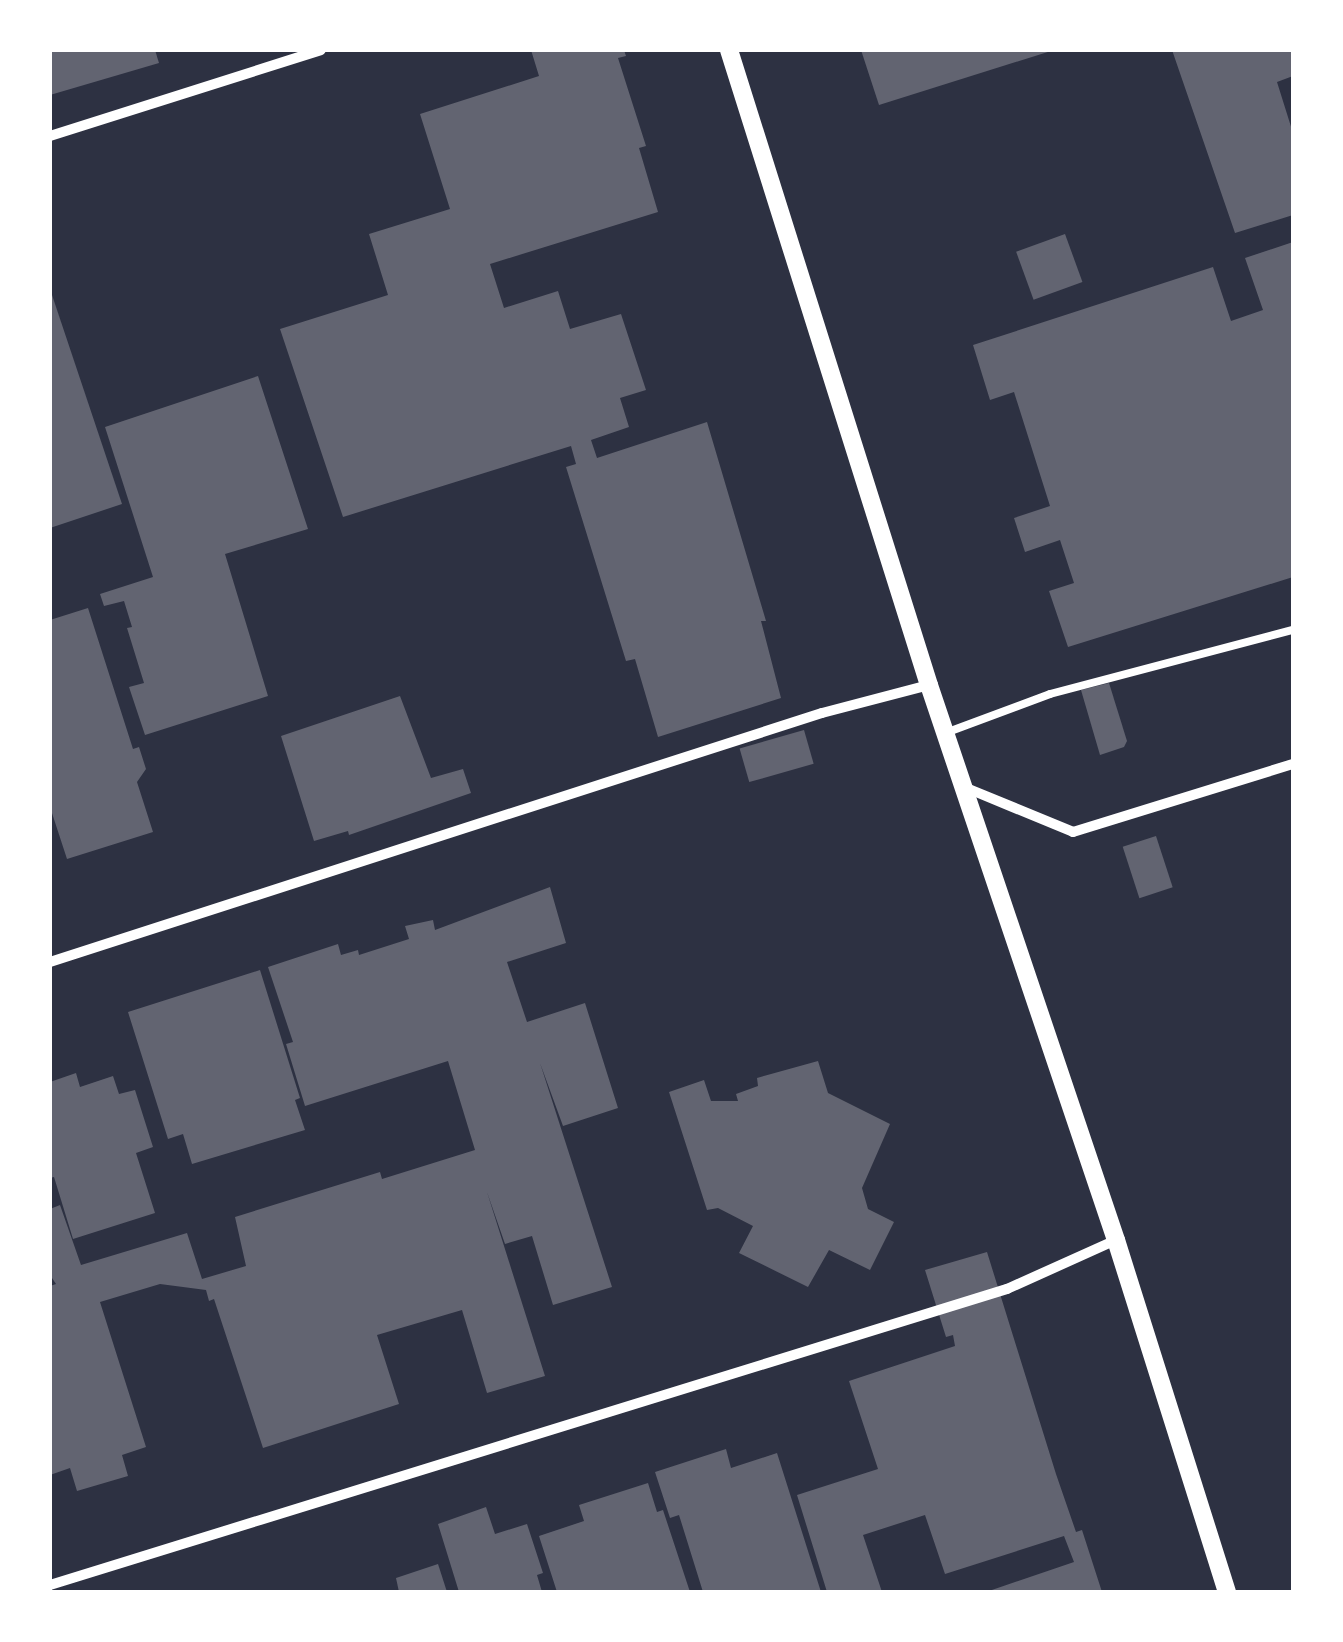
<!DOCTYPE html>
<style>
body{margin:0}
#map{position:relative;width:1343px;height:1642px;overflow:hidden;background:#2d3142;font-family:"Golos Text",sans-serif}
div>[style]{position:absolute}
.building>*{inset:0;background:#626471;transform-origin:0 0}
.service>*{height:8px;margin:-4px;padding:0 4px;transform-origin:4px;border-radius:4px;background:#fff}
.minor>*{height:10px;margin:-5px;padding:0 5px;transform-origin:5px;border-radius:5px;background:#fff}
.tertiary>*{height:18px;margin:-9px;padding:0 9px;transform-origin:9px;border-radius:9px;background:#fff}
span{translate:-50% -50%;white-space:nowrap;text-align:center;line-height:1.15;-webkit-text-stroke:8px #fff;paint-order:stroke}
.frame{position:absolute;inset:0;border:52px solid #fff;pointer-events:none}
</style>
<div id="map">
<div class="building">
<i style="clip-path:polygon(50px 50px,155px 50px,159px 63px,50px 95px)"></i>
<i style="clip-path:polygon(531px 50px,624px 50px,626px 56px,618px 58px,646px 146px,639px 148px,658px 212px,490px 264px,504px 308px,558px 291px,570px 329px,621px 314px,646px 390px,620px 398px,629px 427px,591px 440px,597px 458px,707px 422px,766px 621px,761px 621px,781px 698px,658px 737px,635px 659px,626px 661px,566px 467px,576px 464px,571px 446px,343px 517px,280px 329px,388px 295px,369px 234px,450px 209px,420px 114px,539px 76px)"></i>
<i style="clip-path:polygon(861px 50px,1051px 50px,1051px 51px,879px 105px)"></i>
<i style="clip-path:polygon(1172px 50px,1293px 50px,1293px 76px,1277px 82px,1293px 133px,1293px 215px,1235px 233px)"></i>
<i style="left:1065px;top:234px;width:51px;height:52px;rotate:70deg"></i>
<i style="clip-path:polygon(1293px 242px,1293px 577px,1068px 647px,1049px 591px,1074px 583px,1060px 540px,1025px 552px,1014px 518px,1050px 506px,1014px 392px,990px 400px,973px 345px,1213px 267px,1231px 321px,1263px 310px,1245px 258px)"></i>
<i style="clip-path:polygon(50px 289px,122px 504px,50px 528px)"></i>
<i style="clip-path:polygon(258px 376px,308px 529px,225px 554px,268px 696px,145px 735px,129px 687px,144px 683px,127px 628px,132px 627px,124px 601px,104px 606px,100px 594px,153px 577px,105px 427px)"></i>
<i style="clip-path:polygon(88px 608px,133px 749px,139px 747px,146px 769px,137px 782px,153px 832px,67px 859px,50px 807px,50px 620px)"></i>
<i style="clip-path:polygon(1109px 683px,1127px 741px,1124px 747px,1100px 755px,1081px 690px)"></i>
<i style="clip-path:polygon(400px 696px,431px 778px,463px 769px,471px 793px,349px 835px,348px 831px,314px 841px,281px 736px)"></i>
<i style="left:804px;top:730px;width:35px;height:67px;rotate:74deg"></i>
<i style="left:1156px;top:836px;width:54px;height:35px;rotate:72deg"></i>
<i style="clip-path:polygon(550px 887px,566px 943px,507px 962px,527px 1022px,585px 1003px,618px 1108px,563px 1126px,540px 1063px,612px 1287px,553px 1305px,532px 1236px,505px 1244px,487px 1192px,545px 1376px,487px 1393px,462px 1310px,377px 1335px,399px 1404px,263px 1448px,214px 1299px,209px 1301px,206px 1290px,160px 1284px,100px 1302px,146px 1447px,122px 1455px,128px 1476px,77px 1491px,70px 1468px,50px 1475px,50px 1286px,56px 1284px,50px 1275px,50px 1209px,60px 1205px,81px 1265px,187px 1233px,202px 1279px,246px 1266px,235px 1217px,380px 1172px,382px 1179px,475px 1150px,448px 1061px,305px 1106px,286px 1044px,293px 1042px,268px 967px,338px 944px,341px 955px,358px 950px,359px 955px,409px 939px,405px 926px,433px 920px,435px 930px)"></i>
<i style="clip-path:polygon(260px 970px,300px 1098px,295px 1100px,305px 1130px,192px 1164px,183px 1134px,168px 1139px,128px 1012px)"></i>
<i style="clip-path:polygon(818px 1061px,828px 1093px,890px 1124px,862px 1188px,868px 1209px,894px 1222px,870px 1270px,829px 1250px,808px 1287px,739px 1253px,753px 1226px,718px 1208px,707px 1210px,669px 1092px,704px 1080px,711px 1101px,738px 1101px,736px 1094px,758px 1086px,757px 1078px)"></i>
<i style="clip-path:polygon(76px 1073px,80px 1087px,113px 1076px,119px 1094px,135px 1090px,153px 1147px,136px 1153px,155px 1213px,73px 1239px,54px 1177px,50px 1178px,50px 1082px)"></i>
<i style="clip-path:polygon(987px 1252px,1056px 1474px,1076px 1532px,1082px 1530px,1102px 1592px,986px 1592px,1074px 1562px,1064px 1536px,945px 1574px,925px 1515px,863px 1535px,882px 1592px,827px 1592px,797px 1495px,878px 1469px,849px 1381px,955px 1346px,953px 1335px,946px 1337px,925px 1270px)"></i>
<i style="clip-path:polygon(726px 1449px,731px 1468px,777px 1453px,821px 1592px,703px 1592px,679px 1515px,670px 1518px,655px 1472px)"></i>
<i style="clip-path:polygon(648px 1483px,657px 1512px,663px 1510px,690px 1592px,557px 1592px,539px 1536px,584px 1521px,579px 1505px)"></i>
<i style="clip-path:polygon(486px 1507px,495px 1534px,527px 1524px,543px 1573px,537px 1575px,542px 1592px,459px 1592px,438px 1524px)"></i>
<i style="clip-path:polygon(438px 1564px,447px 1592px,399px 1592px,396px 1578px)"></i>
</div>
<div class="service">
<i style="left:948px;top:732px;width:109px;rotate:-20.4deg"></i>
<i style="left:1050px;top:694px;width:251px;rotate:-14.8deg"></i>
</div>
<div class="minor">
<i style="left:50px;top:136px;width:284px;rotate:-17.6deg"></i>
<i style="left:964px;top:787px;width:118px;rotate:22.4deg"></i>
<i style="left:1073px;top:832px;width:230px;rotate:-17.2deg"></i>
<i style="left:50px;top:962px;width:811px;rotate:-17.88deg"></i>
<i style="left:822px;top:713px;width:111px;rotate:-14.7deg"></i>
<i style="left:50px;top:1585px;width:1002px;rotate:-17.19deg"></i>
<i style="left:1007px;top:1289px;width:120px;rotate:-24.2deg"></i>
</div>
<div class="tertiary">
<i style="left:729px;top:50px;width:666px;rotate:72.52deg"></i>
<i style="left:929px;top:685px;width:586px;rotate:71.38deg"></i>
<i style="left:1116px;top:1240px;width:369px;rotate:72.5deg"></i>
</div>
<div class="frame"></div>
</div>
